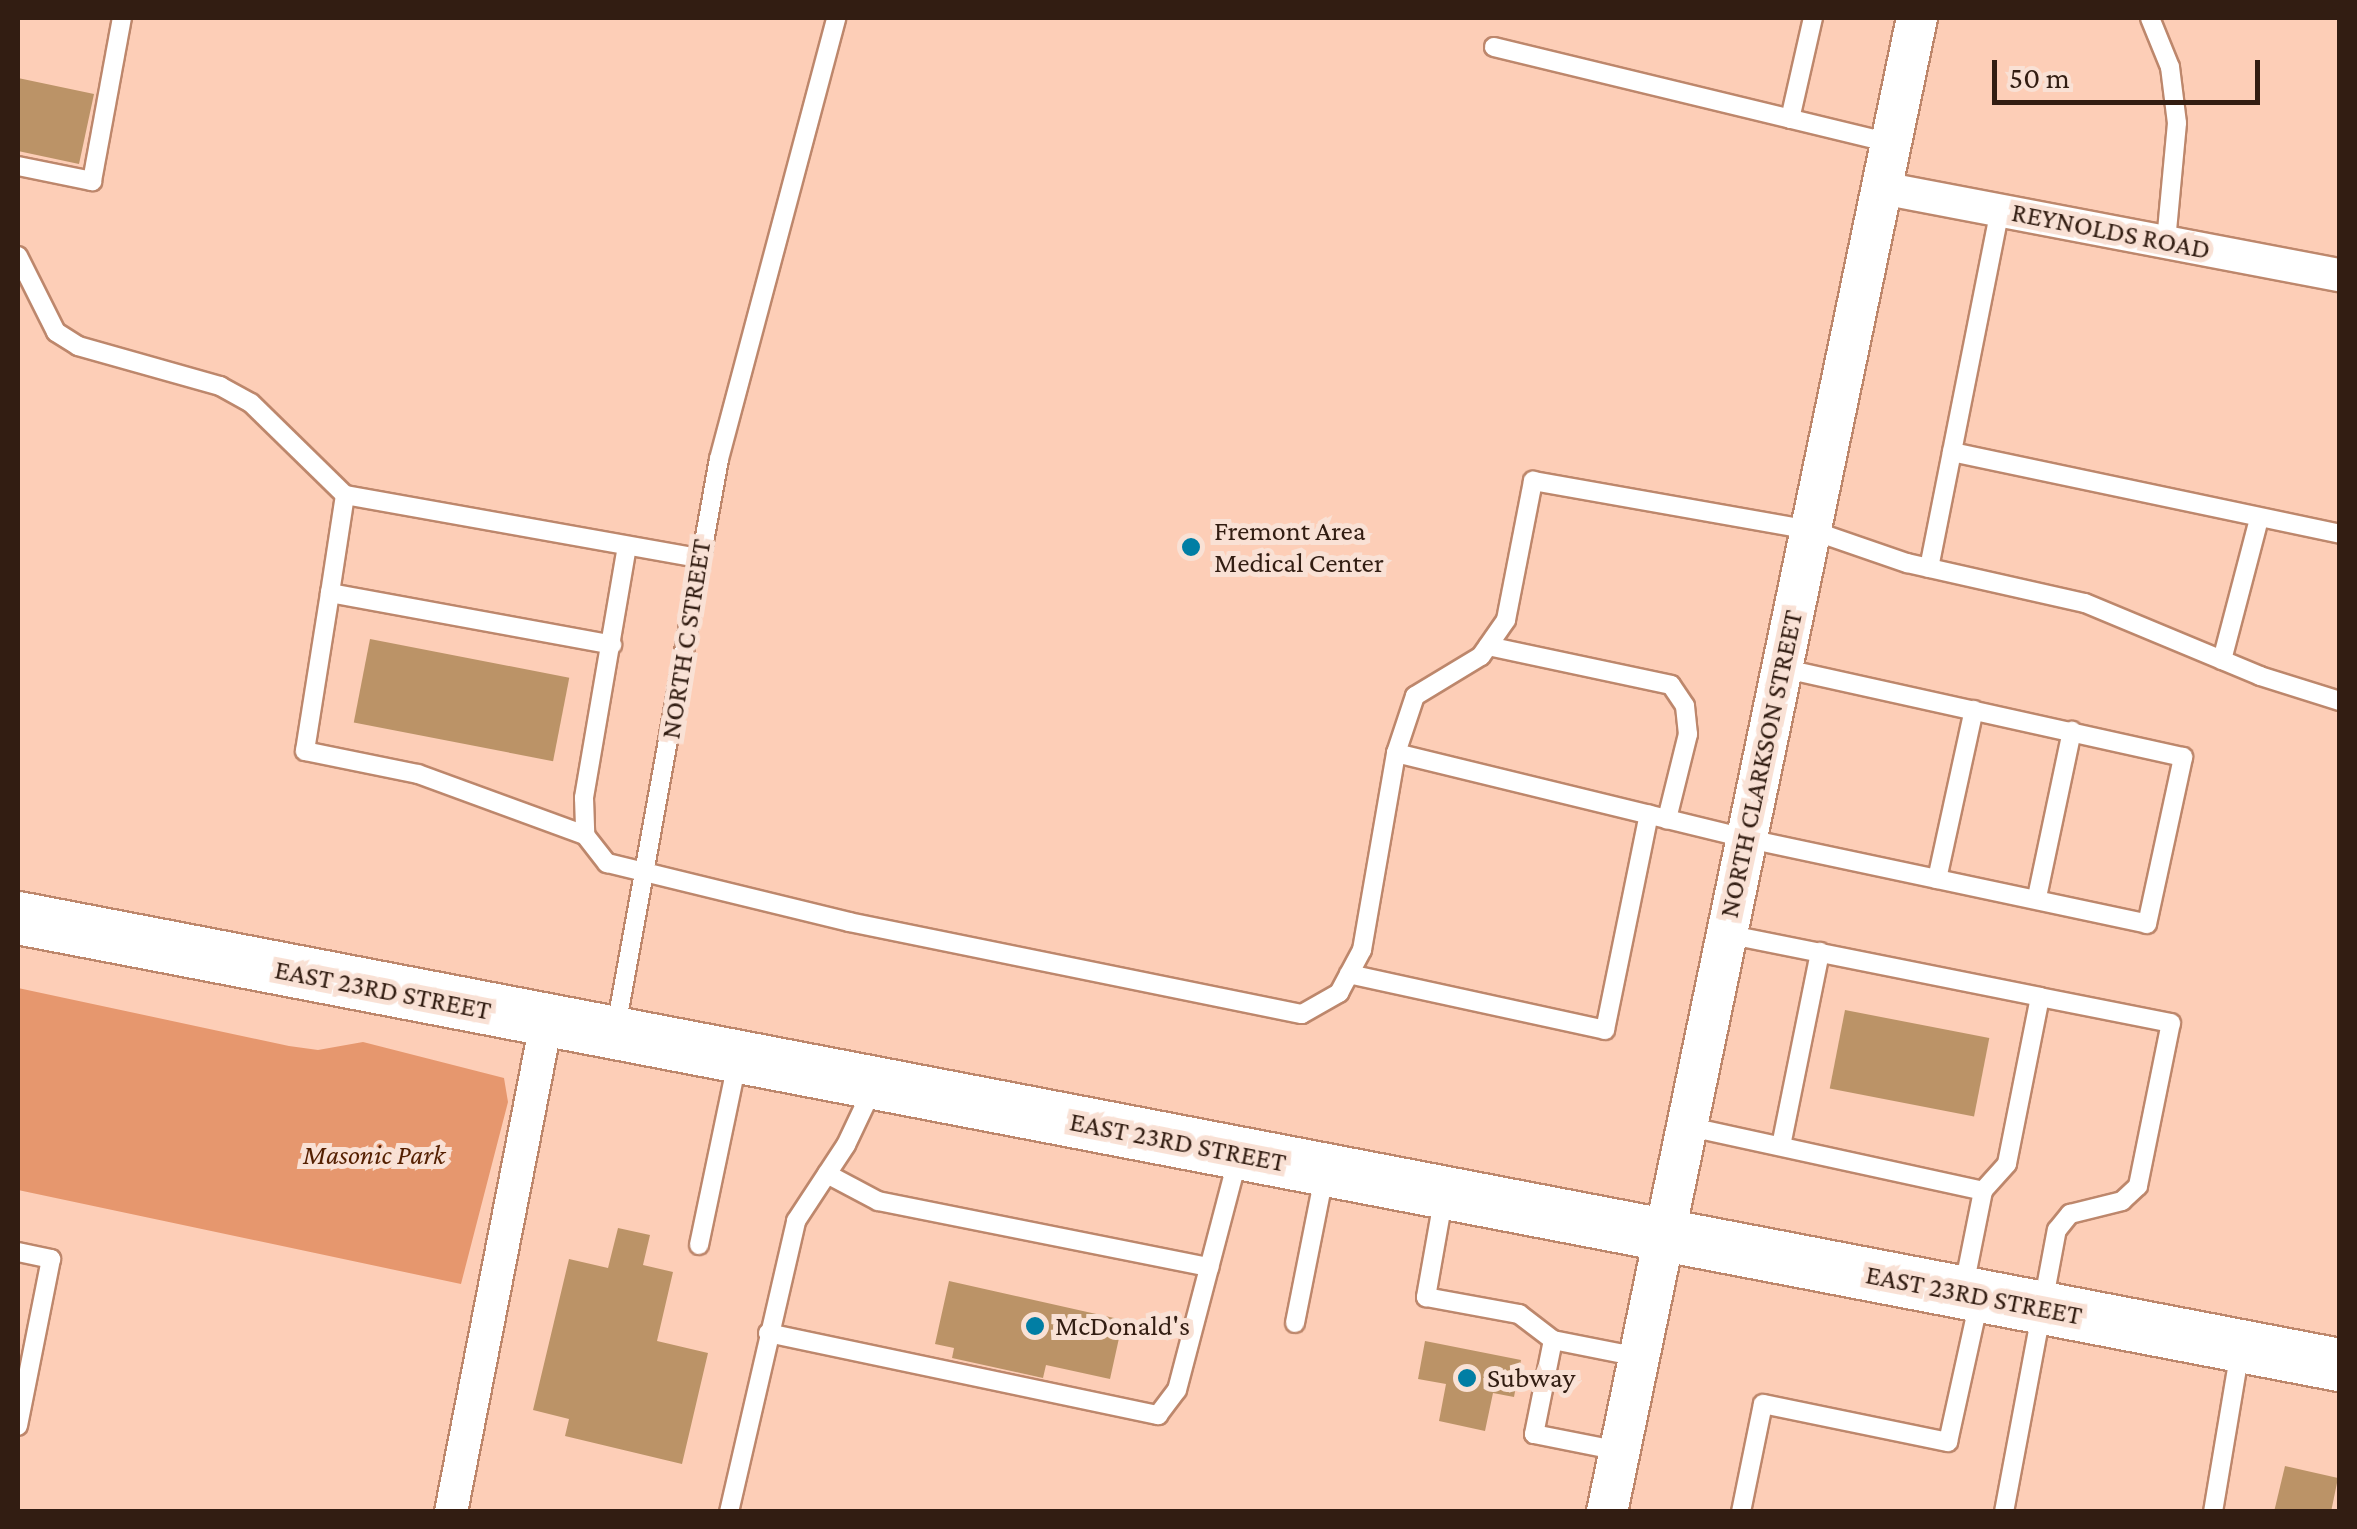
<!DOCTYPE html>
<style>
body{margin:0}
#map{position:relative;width:2357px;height:1529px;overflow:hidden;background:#fdceb7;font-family:"Crimson Pro",serif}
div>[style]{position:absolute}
.green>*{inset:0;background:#e6976e}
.building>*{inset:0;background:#bb9367;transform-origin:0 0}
.roads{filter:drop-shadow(2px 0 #bd876c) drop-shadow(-2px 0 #bd876c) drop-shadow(0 2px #bd876c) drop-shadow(0 -2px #bd876c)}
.service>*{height:18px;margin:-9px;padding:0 9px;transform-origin:9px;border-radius:9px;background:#fff}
.minor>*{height:32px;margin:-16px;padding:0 16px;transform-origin:16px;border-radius:16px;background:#fff}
.tertiary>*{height:40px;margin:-20px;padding:0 20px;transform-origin:20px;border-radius:20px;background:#fff}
.primary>*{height:52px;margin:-26px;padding:0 26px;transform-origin:26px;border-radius:26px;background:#fff}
.dots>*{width:28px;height:28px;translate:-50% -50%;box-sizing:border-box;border:5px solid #f9e1d5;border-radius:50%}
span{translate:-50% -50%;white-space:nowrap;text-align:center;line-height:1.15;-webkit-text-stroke:10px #f9e1d5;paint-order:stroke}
.street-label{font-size:28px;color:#321d12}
.poi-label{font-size:28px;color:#321d12}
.left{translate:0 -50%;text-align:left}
.park-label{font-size:28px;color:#541f00;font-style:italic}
.frame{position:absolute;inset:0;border:20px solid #321d12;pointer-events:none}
.scale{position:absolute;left:1992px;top:60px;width:268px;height:45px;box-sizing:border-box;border:5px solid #321d12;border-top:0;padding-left:12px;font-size:30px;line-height:35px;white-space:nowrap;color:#321d12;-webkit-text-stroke:8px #f9e1d5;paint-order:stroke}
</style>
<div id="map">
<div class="green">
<i style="clip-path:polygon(18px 988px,289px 1046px,318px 1050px,363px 1042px,504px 1078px,508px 1102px,461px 1284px,18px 1190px)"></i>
</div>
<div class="building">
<i style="clip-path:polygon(18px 78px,94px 94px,79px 164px,18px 151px)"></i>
<i style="left:370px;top:639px;width:203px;height:85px;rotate:11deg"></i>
<i style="left:1845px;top:1010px;width:147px;height:80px;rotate:11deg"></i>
<i style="clip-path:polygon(618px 1228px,650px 1235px,643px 1265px,673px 1272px,657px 1341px,708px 1353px,682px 1464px,565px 1436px,569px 1419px,533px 1410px,569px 1259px,608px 1268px)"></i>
<i style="clip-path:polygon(949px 1281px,1123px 1320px,1110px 1379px,1046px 1365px,1043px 1378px,952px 1358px,954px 1348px,935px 1344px)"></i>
<i style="clip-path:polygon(1425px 1341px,1521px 1360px,1514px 1397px,1493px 1393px,1485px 1431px,1439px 1421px,1446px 1384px,1418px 1379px)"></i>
<i style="clip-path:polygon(2285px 1466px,2338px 1478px,2331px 1512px,2274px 1512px)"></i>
</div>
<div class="roads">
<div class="service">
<i style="left:2150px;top:18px;width:53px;rotate:67.8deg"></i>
<i style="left:2170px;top:67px;width:56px;rotate:82.9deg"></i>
<i style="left:2177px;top:123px;width:120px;rotate:95.3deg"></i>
<i style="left:1494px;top:47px;width:408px;rotate:13.6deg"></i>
<i style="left:1790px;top:119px;width:104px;rotate:-77.2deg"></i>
<i style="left:18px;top:166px;width:76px;rotate:11.5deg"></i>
<i style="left:92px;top:181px;width:166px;rotate:-79.6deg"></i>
<i style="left:18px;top:256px;width:85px;rotate:63.4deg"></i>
<i style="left:56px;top:332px;width:26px;rotate:32deg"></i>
<i style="left:78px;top:346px;width:148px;rotate:15.7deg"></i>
<i style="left:220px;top:386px;width:35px;rotate:29deg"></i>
<i style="left:251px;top:403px;width:132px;rotate:44.4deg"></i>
<i style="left:345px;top:495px;width:359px;rotate:10.1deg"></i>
<i style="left:1952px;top:452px;width:397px;rotate:11.9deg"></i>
<i style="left:345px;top:495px;width:99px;rotate:98.7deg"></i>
<i style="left:330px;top:593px;width:287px;rotate:10.4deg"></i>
<i style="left:627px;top:546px;width:256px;rotate:99.7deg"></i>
<i style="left:584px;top:798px;width:37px;rotate:88deg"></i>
<i style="left:585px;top:835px;width:36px;rotate:52deg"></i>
<i style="left:607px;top:863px;width:249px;rotate:13.7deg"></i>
<i style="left:849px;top:922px;width:462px;rotate:11.5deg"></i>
<i style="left:1302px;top:1014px;width:43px;rotate:-29.6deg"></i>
<i style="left:1339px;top:993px;width:49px;rotate:-61.9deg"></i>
<i style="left:1362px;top:950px;width:200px;rotate:-80.2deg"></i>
<i style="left:1396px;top:753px;width:60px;rotate:-71.6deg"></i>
<i style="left:1415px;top:696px;width:77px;rotate:-31.2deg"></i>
<i style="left:1481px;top:656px;width:44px;rotate:-55.2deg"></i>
<i style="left:1506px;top:620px;width:142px;rotate:-79deg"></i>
<i style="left:1533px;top:481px;width:282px;rotate:10deg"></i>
<i style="left:1811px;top:530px;width:102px;rotate:19deg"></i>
<i style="left:1907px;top:563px;width:182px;rotate:12.7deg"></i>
<i style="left:2085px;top:603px;width:190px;rotate:22.6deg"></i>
<i style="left:2260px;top:676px;width:84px;rotate:17.4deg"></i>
<i style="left:1929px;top:568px;width:365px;rotate:-78.8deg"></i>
<i style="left:330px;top:593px;width:160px;rotate:99deg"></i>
<i style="left:305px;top:751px;width:115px;rotate:11.5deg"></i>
<i style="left:418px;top:774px;width:178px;rotate:20.1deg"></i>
<i style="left:1488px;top:646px;width:187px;rotate:12deg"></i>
<i style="left:1671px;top:685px;width:25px;rotate:56deg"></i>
<i style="left:1685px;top:706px;width:28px;rotate:84deg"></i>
<i style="left:1688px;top:734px;width:88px;rotate:103.9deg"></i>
<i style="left:2222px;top:660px;width:146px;rotate:-75.3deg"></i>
<i style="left:1396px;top:753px;width:358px;rotate:13.7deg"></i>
<i style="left:1744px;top:838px;width:412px;rotate:12deg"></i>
<i style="left:2147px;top:924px;width:171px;rotate:-77.8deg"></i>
<i style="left:2183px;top:757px;width:413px;rotate:-167.5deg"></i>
<i style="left:1937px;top:879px;width:173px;rotate:-77.7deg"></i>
<i style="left:2037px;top:897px;width:170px;rotate:-78.1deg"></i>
<i style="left:1726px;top:934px;width:320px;rotate:11.3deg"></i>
<i style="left:2040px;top:997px;width:170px;rotate:101.2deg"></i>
<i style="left:2007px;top:1164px;width:36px;rotate:132deg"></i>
<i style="left:1983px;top:1191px;width:97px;rotate:101.3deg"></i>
<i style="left:1349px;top:974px;width:262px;rotate:12.3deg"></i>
<i style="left:1605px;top:1030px;width:220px;rotate:-78.5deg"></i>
<i style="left:616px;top:1027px;width:577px;rotate:-79.72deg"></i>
<i style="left:719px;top:459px;width:456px;rotate:-75.1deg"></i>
<i style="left:1686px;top:1126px;width:304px;rotate:12.3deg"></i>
<i style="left:1781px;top:1146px;width:198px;rotate:-78.6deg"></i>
<i style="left:827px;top:1174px;width:58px;rotate:27.9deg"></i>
<i style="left:878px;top:1201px;width:338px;rotate:11.3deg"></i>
<i style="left:1444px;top:1195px;width:104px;rotate:100deg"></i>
<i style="left:1426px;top:1297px;width:95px;rotate:10.4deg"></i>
<i style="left:1519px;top:1314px;width:43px;rotate:37.4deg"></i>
<i style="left:1553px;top:1340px;width:88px;rotate:11.2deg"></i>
<i style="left:699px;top:1245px;width:190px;rotate:-78.2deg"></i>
<i style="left:18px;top:1252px;width:34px;rotate:12deg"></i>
<i style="left:51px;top:1259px;width:170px;rotate:101.2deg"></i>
<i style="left:1295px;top:1323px;width:150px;rotate:-78.8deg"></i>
<i style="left:768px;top:1333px;width:399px;rotate:11.9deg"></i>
<i style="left:1158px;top:1415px;width:31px;rotate:-53deg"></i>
<i style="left:1177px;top:1390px;width:240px;rotate:-75.3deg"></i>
<i style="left:1553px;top:1340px;width:96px;rotate:101.4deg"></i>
<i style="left:1534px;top:1434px;width:88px;rotate:11.2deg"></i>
<i style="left:729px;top:1512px;width:299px;rotate:-77deg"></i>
<i style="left:796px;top:1221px;width:91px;rotate:-56.7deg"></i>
<i style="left:846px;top:1145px;width:63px;rotate:-64.7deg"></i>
<i style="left:1741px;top:1512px;width:110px;rotate:-78.5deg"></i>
<i style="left:1763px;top:1404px;width:189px;rotate:11.6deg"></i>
<i style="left:1948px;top:1442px;width:144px;rotate:-77.6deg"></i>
<i style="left:2004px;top:1512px;width:287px;rotate:-79.4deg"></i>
<i style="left:2057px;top:1230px;width:21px;rotate:-51deg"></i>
<i style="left:2070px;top:1214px;width:54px;rotate:-14deg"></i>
<i style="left:2122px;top:1201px;width:22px;rotate:-43deg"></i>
<i style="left:2138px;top:1186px;width:166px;rotate:-78.6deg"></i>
<i style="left:2171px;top:1023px;width:134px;rotate:-168.8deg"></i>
<i style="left:2213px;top:1512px;width:163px;rotate:-80.5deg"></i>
</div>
<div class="minor">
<i style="left:1882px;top:188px;width:466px;rotate:10.8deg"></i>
<i style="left:451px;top:1512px;width:498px;rotate:-79deg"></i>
</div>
<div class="tertiary">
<i style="left:1607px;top:1512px;width:1526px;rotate:-78.28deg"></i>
</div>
<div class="primary">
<i style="left:18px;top:918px;width:2365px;rotate:10.9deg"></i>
</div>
</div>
<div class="dots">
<i style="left:1191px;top:547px;background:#017ea4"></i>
<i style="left:1035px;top:1326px;background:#017ea4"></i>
<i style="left:1467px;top:1378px;background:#017ea4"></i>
</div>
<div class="street-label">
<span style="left:2111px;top:231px;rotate:11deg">REYNOLDS ROAD</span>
<span style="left:686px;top:639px;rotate:-81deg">NORTH C STREET</span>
<span style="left:1761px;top:764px;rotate:-78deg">NORTH CLARKSON STREET</span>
<span style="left:383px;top:990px;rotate:11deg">EAST 23RD STREET</span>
<span style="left:1178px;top:1142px;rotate:11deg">EAST 23RD STREET</span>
<span style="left:1974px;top:1295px;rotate:11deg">EAST 23RD STREET</span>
</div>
<div class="poi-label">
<span class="left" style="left:1214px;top:547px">Fremont Area<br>Medical Center</span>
<span class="left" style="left:1055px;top:1326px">McDonald's</span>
<span class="left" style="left:1487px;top:1378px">Subway</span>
</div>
<div class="park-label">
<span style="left:374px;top:1155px">Masonic Park</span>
</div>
<div class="frame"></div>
<div class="scale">50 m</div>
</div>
